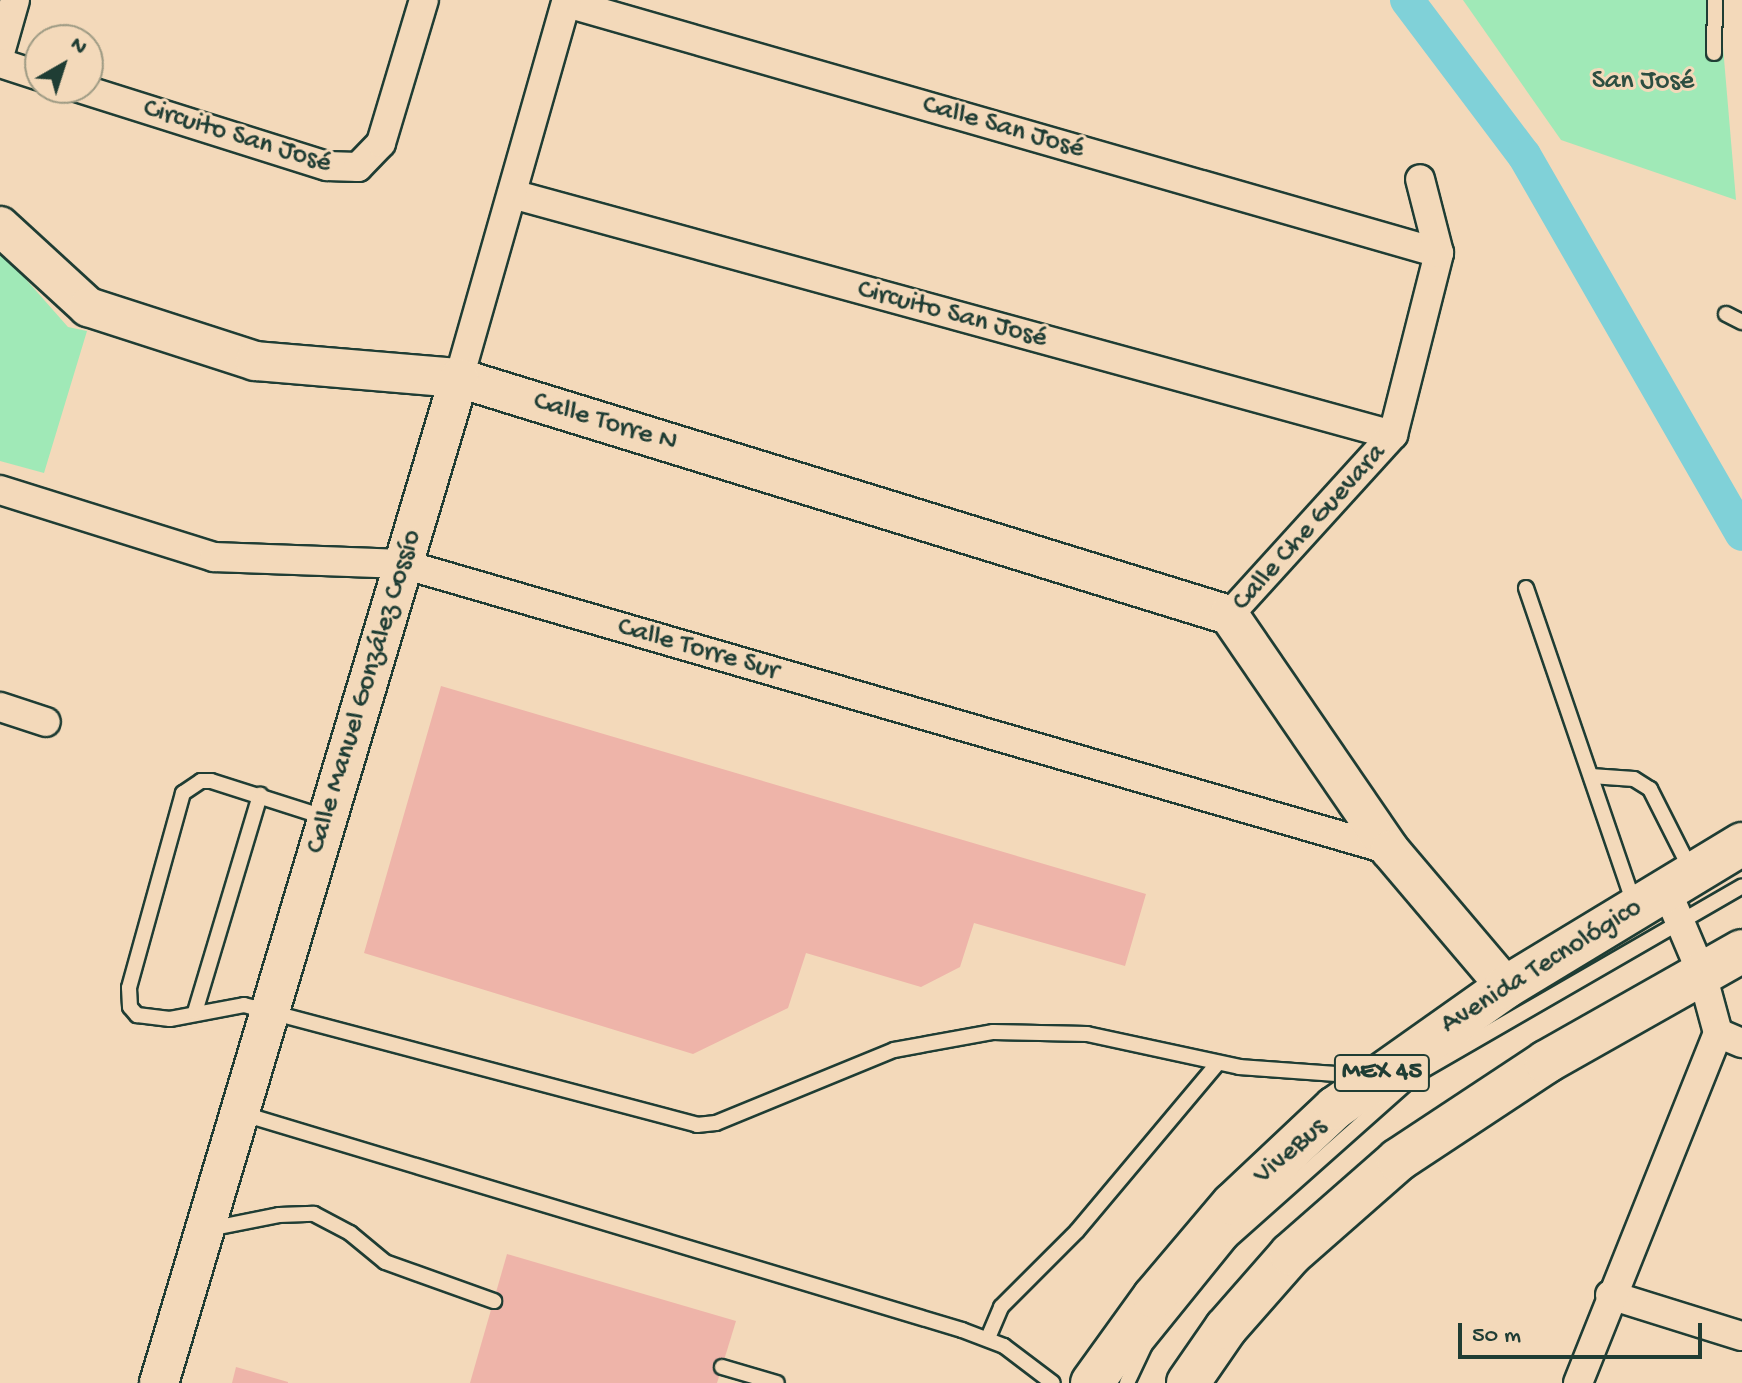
<!DOCTYPE html>
<meta charset="utf-8">
<style>
body{margin:0}
#map{position:relative;width:1742px;height:1383px;overflow:hidden;background:#f3d9ba;font-family:"Gochi Hand",sans-serif}
div>[style]{position:absolute}
.green>*{inset:0;background:#a0e9b7}
.canal>*{height:34px;margin:-17px;padding:0 17px;transform-origin:17px;border-radius:17px;background:#80d1d8}
.building>*{inset:0;background:#eeb4a9}
.roads{filter:drop-shadow(2px 0 #1f3d34) drop-shadow(-2px 0 #1f3d34) drop-shadow(0 2px #1f3d34) drop-shadow(0 -2px #1f3d34)}
.lane>*{height:14px;margin:-7px;padding:0 7px;transform-origin:7px;border-radius:7px;background:#f3d9ba}
.street>*{height:28px;margin:-14px;padding:0 14px;transform-origin:14px;border-radius:14px;background:#f3d9ba}
.secondary>*{height:38px;margin:-19px;padding:0 19px;transform-origin:19px;border-radius:19px;background:#f3d9ba}
.primary>*{height:42px;margin:-21px;padding:0 21px;transform-origin:21px;border-radius:21px;background:#f3d9ba}
span{translate:-50% -50%;white-space:nowrap;text-align:center;line-height:1.15;-webkit-text-stroke:6px #f3d9ba;paint-order:stroke}
.shield-label span{padding:2px 6px;background:#f3d9ba;border:2px solid;border-radius:6px;-webkit-text-stroke-width:0}
.shield-label{font-size:26px;color:#1f3d34;font-weight:700}
.park-label{font-size:28px;color:#2c4e41}
.street-label{font-size:28px;color:#1f3d34}
.north{position:absolute;left:24px;top:24px;width:80px;height:80px;box-sizing:border-box;background:#f3d9ba;border:2px solid #9e9b84;border-radius:50%;rotate:39deg;font-size:22px;font-weight:700;line-height:32px;text-align:center;color:#1f3d34}
.north::after{content:'';display:block;margin:auto;width:28px;height:36px;background:#1f3d34;clip-path:polygon(50% 0,100% 100%,50% 72%,0 100%)}
.scale{position:absolute;left:1458px;top:1323px;width:244px;height:36px;box-sizing:border-box;border:4px solid #1f3d34;border-top:0;padding-left:10px;font-size:24px;line-height:28px;white-space:nowrap;color:#1f3d34;-webkit-text-stroke:6px #f3d9ba;paint-order:stroke}
</style>
<div id="map">
<div class="green">
<i style="clip-path:polygon(1463px 0,1719px 0,1736px 200px,1561px 140px)"></i>
<i style="clip-path:polygon(0 250px,68px 327px,87px 331px,44px 473px,0 461px)"></i>
</div>
<div class="canal">
<i style="left:1407px;top:0;width:194px;rotate:53deg"></i>
<i style="left:1524px;top:155px;width:437px;rotate:60.1deg"></i>
</div>
<div class="building">
<i style="clip-path:polygon(441px 686px,1146px 894px,1125px 966px,974px 923px,960px 967px,921px 987px,806px 953px,788px 1008px,693px 1054px,364px 953px)"></i>
<i style="clip-path:polygon(507px 1254px,736px 1321px,717px 1383px,470px 1383px)"></i>
<i style="clip-path:polygon(236px 1367px,288px 1382px,288px 1383px,232px 1383px)"></i>
</div>
<div class="roads">
<div class="lane">
<i style="left:1714px;top:53px;width:53px;rotate:-88.9deg"></i>
<i style="left:1726px;top:314px;width:18px;rotate:27deg"></i>
<i style="left:1526px;top:588px;width:336px;rotate:71.1deg"></i>
<i style="left:1591px;top:776px;width:43px;rotate:4deg"></i>
<i style="left:1634px;top:779px;width:19px;rotate:32deg"></i>
<i style="left:1650px;top:789px;width:93px;rotate:63.2deg"></i>
<i style="left:327px;top:818px;width:122px;rotate:-162.3deg"></i>
<i style="left:211px;top:781px;width:10px;rotate:180deg"></i>
<i style="left:201px;top:781px;width:22px;rotate:146deg"></i>
<i style="left:183px;top:793px;width:202px;rotate:105.5deg"></i>
<i style="left:129px;top:988px;width:19px;rotate:87deg"></i>
<i style="left:130px;top:1007px;width:11px;rotate:49deg"></i>
<i style="left:137px;top:1015px;width:33px;rotate:7deg"></i>
<i style="left:170px;top:1019px;width:75px;rotate:-10.7deg"></i>
<i style="left:244px;top:1005px;width:469px;rotate:14.8deg"></i>
<i style="left:697px;top:1125px;width:19px;rotate:-6deg"></i>
<i style="left:716px;top:1123px;width:192px;rotate:-22.3deg"></i>
<i style="left:894px;top:1050px;width:101px;rotate:-10.3deg"></i>
<i style="left:993px;top:1032px;width:94px;rotate:1.2deg"></i>
<i style="left:1087px;top:1034px;width:156px;rotate:12.2deg"></i>
<i style="left:1239px;top:1067px;width:125px;rotate:4.1deg"></i>
<i style="left:195px;top:1012px;width:227px;rotate:-73.3deg"></i>
<i style="left:240px;top:1113px;width:754px;rotate:16.73deg"></i>
<i style="left:962px;top:1330px;width:45px;rotate:20.9deg"></i>
<i style="left:1004px;top:1346px;width:61px;rotate:37.1deg"></i>
<i style="left:209px;top:1229px;width:71px;rotate:-11.3deg"></i>
<i style="left:279px;top:1215px;width:35px;rotate:-2deg"></i>
<i style="left:314px;top:1214px;width:41px;rotate:27.8deg"></i>
<i style="left:350px;top:1233px;width:45px;rotate:39.6deg"></i>
<i style="left:385px;top:1262px;width:116px;rotate:19.7deg"></i>
<i style="left:988px;top:1338px;width:34px;rotate:-67deg"></i>
<i style="left:1001px;top:1307px;width:107px;rotate:-45deg"></i>
<i style="left:1077px;top:1231px;width:219px;rotate:-50deg"></i>
<i style="left:722px;top:1367px;width:57px;rotate:16.2deg"></i>
<i style="left:1127px;top:1383px;width:42px;rotate:-64.7deg"></i>
<i style="left:1145px;top:1345px;width:135px;rotate:-51deg"></i>
<i style="left:1230px;top:1240px;width:250px;rotate:-41.6deg"></i>
<i style="left:1417px;top:1074px;width:375px;rotate:-30deg"></i>
</div>
<div class="street">
<i style="left:567px;top:3px;width:907px;rotate:16deg"></i>
<i style="left:0;top:53px;width:55px;rotate:-74.2deg"></i>
<i style="left:0;top:63px;width:42px;rotate:18deg"></i>
<i style="left:79px;top:88px;width:260px;rotate:17.5deg"></i>
<i style="left:327px;top:166px;width:31px;rotate:2deg"></i>
<i style="left:358px;top:167px;width:33px;rotate:-46deg"></i>
<i style="left:381px;top:143px;width:149px;rotate:-73.3deg"></i>
<i style="left:512px;top:194px;width:913px;rotate:15.3deg"></i>
<i style="left:459px;top:378px;width:393px;rotate:-74.1deg"></i>
<i style="left:0;top:490px;width:224px;rotate:17.4deg"></i>
<i style="left:214px;top:557px;width:189px;rotate:2.1deg"></i>
<i style="left:403px;top:564px;width:1028px;rotate:16.16deg"></i>
<i style="left:1229px;top:615px;width:244px;rotate:-47.7deg"></i>
<i style="left:1393px;top:435px;width:188px;rotate:-75.8deg"></i>
<i style="left:1439px;top:253px;width:76px;rotate:-104.4deg"></i>
<i style="left:0;top:707px;width:48px;rotate:18.1deg"></i>
<i style="left:1666px;top:889px;width:92px;rotate:67deg"></i>
<i style="left:1702px;top:974px;width:61px;rotate:74.8deg"></i>
<i style="left:1718px;top:1033px;width:26px;rotate:23deg"></i>
<i style="left:1610px;top:1295px;width:138px;rotate:17.3deg"></i>
<i style="left:1578px;top:1383px;width:377px;rotate:-68.2deg"></i>
</div>
<div class="secondary">
<i style="left:0;top:226px;width:120px;rotate:42.6deg"></i>
<i style="left:88px;top:307px;width:176px;rotate:17.9deg"></i>
<i style="left:255px;top:361px;width:205px;rotate:4.8deg"></i>
<i style="left:459px;top:378px;width:806px;rotate:17.11deg"></i>
<i style="left:1229px;top:615px;width:285px;rotate:55.6deg"></i>
<i style="left:1390px;top:850px;width:180px;rotate:49.7deg"></i>
<i style="left:159px;top:1383px;width:1049px;rotate:-73.38deg"></i>
</div>
<div class="primary">
<i style="left:1092px;top:1383px;width:106px;rotate:-54.2deg"></i>
<i style="left:1154px;top:1297px;width:122px;rotate:-49.7deg"></i>
<i style="left:1233px;top:1204px;width:140px;rotate:-43.3deg"></i>
<i style="left:1335px;top:1108px;width:209px;rotate:-35.3deg"></i>
<i style="left:1506px;top:987px;width:276px;rotate:-31.2deg"></i>
<i style="left:1188px;top:1383px;width:67px;rotate:-55.4deg"></i>
<i style="left:1226px;top:1328px;width:98px;rotate:-48.7deg"></i>
<i style="left:1291px;top:1254px;width:142px;rotate:-41.3deg"></i>
<i style="left:1398px;top:1160px;width:178px;rotate:-33.5deg"></i>
<i style="left:1546px;top:1062px;width:225px;rotate:-29.5deg"></i>
</div>
</div>
<div class="shield-label">
<span style="left:1382px;top:1073px">MEX 45</span>
</div>
<div class="park-label">
<span style="left:1643px;top:82px">San José</span>
</div>
<div class="street-label">
<span style="left:1003px;top:128px;rotate:16deg">Calle San José</span>
<span style="left:237px;top:137px;rotate:17deg">Circuito San José</span>
<span style="left:952px;top:315px;rotate:15deg">Circuito San José</span>
<span style="left:605px;top:423px;rotate:17deg">Calle Torre N</span>
<span style="left:1310px;top:528px;rotate:-48deg">Calle Che Guevara</span>
<span style="left:698px;top:650px;rotate:16deg">Calle Torre Sur</span>
<span style="left:365px;top:692px;rotate:-73deg">Calle Manuel González Cossío</span>
<span style="left:1542px;top:967px;rotate:-32deg">Avenida Tecnológico</span>
<span style="left:1291px;top:1152px;rotate:-41deg">ViveBus</span>
</div>
<div class="north">N</div>
<div class="scale">50 m</div>
</div>
